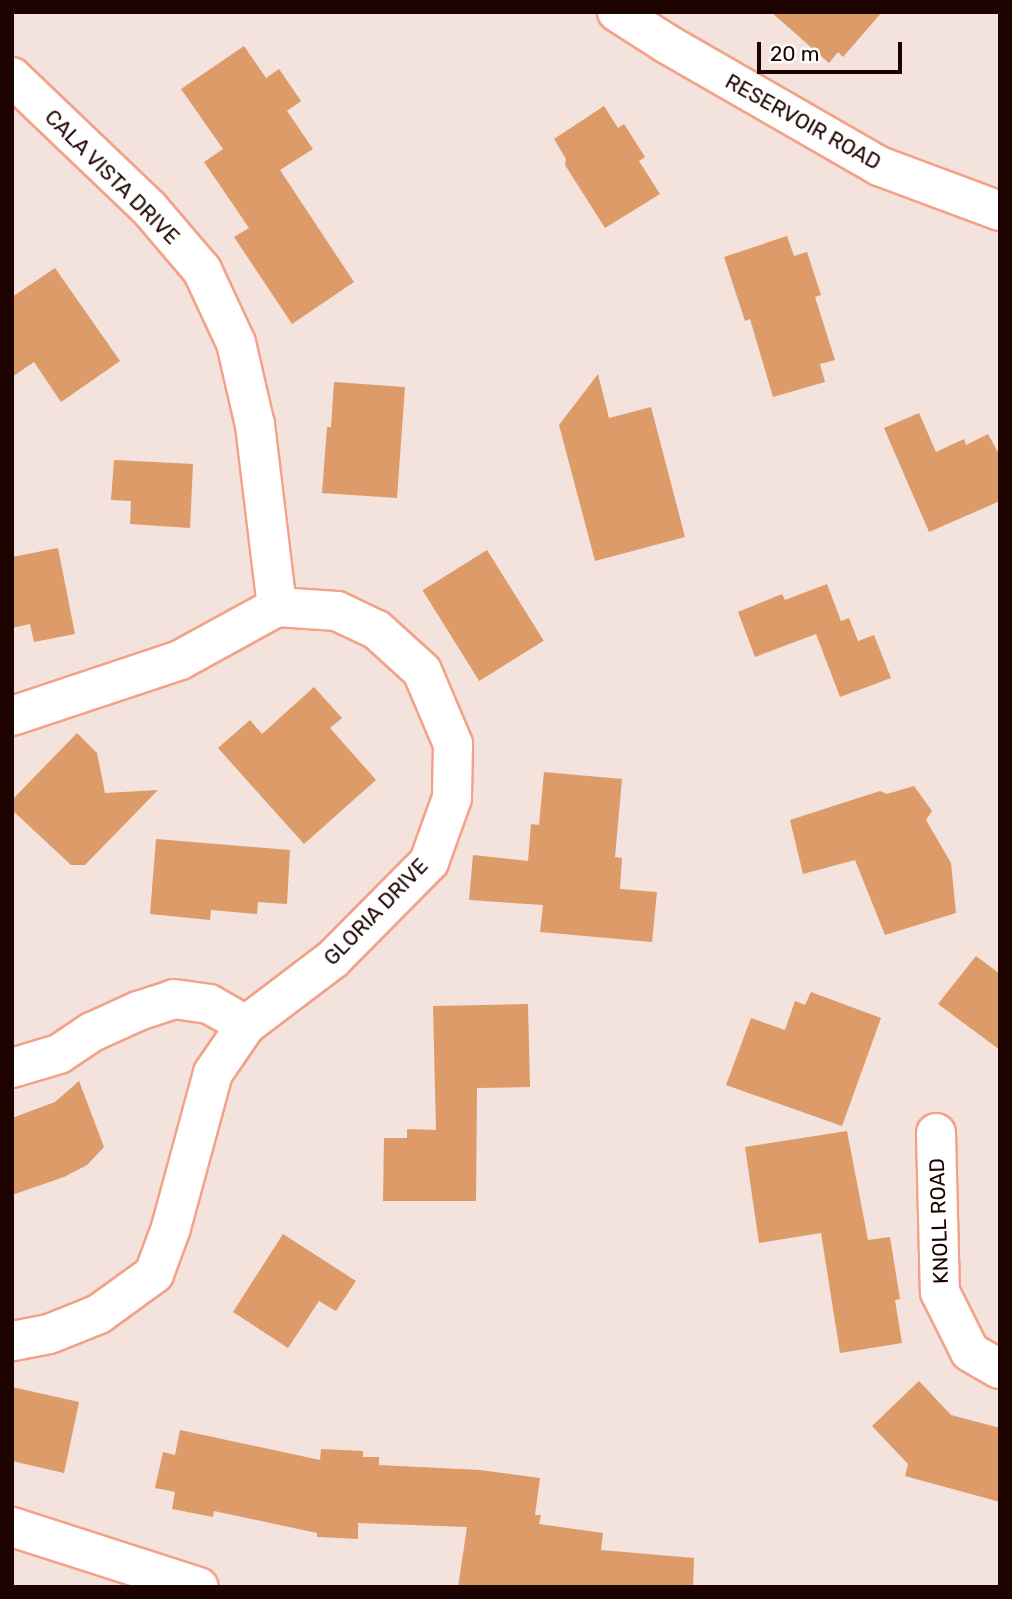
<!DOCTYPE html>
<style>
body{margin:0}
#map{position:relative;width:1012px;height:1599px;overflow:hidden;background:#f4e2dd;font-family:Rubik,sans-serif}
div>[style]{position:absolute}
.building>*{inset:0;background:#dc9b68;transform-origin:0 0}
.roads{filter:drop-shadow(2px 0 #f2a288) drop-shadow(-2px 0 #f2a288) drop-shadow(0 2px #f2a288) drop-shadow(0 -2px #f2a288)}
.minor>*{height:38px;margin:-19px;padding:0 19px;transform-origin:19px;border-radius:19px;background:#fff}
span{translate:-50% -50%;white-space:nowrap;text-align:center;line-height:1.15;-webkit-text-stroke:5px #fff;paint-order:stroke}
.street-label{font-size:21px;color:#1e0400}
.frame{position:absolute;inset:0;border:14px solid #1e0400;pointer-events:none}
.scale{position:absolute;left:757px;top:42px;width:145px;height:32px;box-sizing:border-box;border:4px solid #1e0400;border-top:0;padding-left:9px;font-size:21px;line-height:24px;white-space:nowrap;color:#1e0400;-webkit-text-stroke:5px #fff;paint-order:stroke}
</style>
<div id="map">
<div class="building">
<i style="clip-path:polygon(771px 12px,882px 12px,843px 57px,838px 52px,829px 63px)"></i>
<i style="clip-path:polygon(244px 46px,266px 78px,279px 69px,301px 101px,287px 111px,313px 149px,280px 170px,354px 282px,292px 324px,234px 237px,249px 228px,204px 162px,223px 149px,181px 89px)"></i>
<i style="clip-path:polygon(604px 106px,618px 128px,624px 124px,645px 157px,639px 161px,660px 194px,605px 228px,565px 165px,566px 159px,554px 139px)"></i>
<i style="clip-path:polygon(787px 236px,794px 256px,807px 252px,821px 295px,815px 297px,835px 360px,820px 364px,825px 382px,773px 397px,750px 319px,745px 321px,724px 257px)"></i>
<i style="clip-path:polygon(55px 268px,120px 361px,61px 402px,34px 362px,12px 377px,12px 297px)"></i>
<i style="clip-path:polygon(598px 374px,609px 418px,651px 407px,685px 537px,595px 561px,559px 425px)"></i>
<i style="clip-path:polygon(334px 382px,405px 387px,397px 498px,322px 493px,327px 427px,331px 427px)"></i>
<i style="clip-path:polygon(919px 413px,936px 452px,964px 439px,966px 445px,988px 434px,1000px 456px,1000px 501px,929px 532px,884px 428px)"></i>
<i style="clip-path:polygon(114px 460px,193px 464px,190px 528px,130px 524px,131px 501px,111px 500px)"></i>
<i style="clip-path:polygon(58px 548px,75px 634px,34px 642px,30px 624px,12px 628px,12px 557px)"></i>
<i style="left:487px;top:550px;width:107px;height:76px;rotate:58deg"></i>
<i style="clip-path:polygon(827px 584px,841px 621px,849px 618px,858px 641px,874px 635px,891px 678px,840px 697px,816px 634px,755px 657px,738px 612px,782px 594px,785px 600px)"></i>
<i style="clip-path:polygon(314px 687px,342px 718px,330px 728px,376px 780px,304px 844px,218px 748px,250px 720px,262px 734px)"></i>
<i style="clip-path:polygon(77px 733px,97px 753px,105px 793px,158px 790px,85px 865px,71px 865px,12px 810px,12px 800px)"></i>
<i style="clip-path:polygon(544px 772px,622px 779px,615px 857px,622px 858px,620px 889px,657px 892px,652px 942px,540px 932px,543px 905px,469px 900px,473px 855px,528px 861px,531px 824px,539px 825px)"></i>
<i style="clip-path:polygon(914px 786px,932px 811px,926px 820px,951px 863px,956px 913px,885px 935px,855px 860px,803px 874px,790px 820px,880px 791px,887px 794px)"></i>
<i style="clip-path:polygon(156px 839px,290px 850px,287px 904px,258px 902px,257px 914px,211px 910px,210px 920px,150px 914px)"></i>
<i style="clip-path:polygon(976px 956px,1000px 974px,1000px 1050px,938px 1004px)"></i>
<i style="clip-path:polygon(811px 992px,881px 1018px,842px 1126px,726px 1085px,751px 1018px,785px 1030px,795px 1001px,805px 1005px)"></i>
<i style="clip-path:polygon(528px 1004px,530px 1087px,477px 1088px,476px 1201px,383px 1201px,384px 1138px,407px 1138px,407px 1129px,436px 1130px,433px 1006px)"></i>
<i style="clip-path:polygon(79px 1081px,104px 1147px,87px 1165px,64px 1177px,12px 1195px,12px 1118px,55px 1102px)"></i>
<i style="clip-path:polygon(847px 1131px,868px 1240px,890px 1237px,900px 1299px,895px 1300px,902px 1343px,840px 1353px,821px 1233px,759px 1243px,745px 1147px)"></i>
<i style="clip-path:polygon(283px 1234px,356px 1281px,336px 1311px,319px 1301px,288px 1348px,233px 1312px)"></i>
<i style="clip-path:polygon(919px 1381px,951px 1415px,1000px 1428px,1000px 1502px,905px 1476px,908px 1464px,872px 1426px)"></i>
<i style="clip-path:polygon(12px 1387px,79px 1402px,64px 1473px,12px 1461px)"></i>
<i style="clip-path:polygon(180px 1430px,320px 1460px,321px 1449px,363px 1451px,363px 1457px,379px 1457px,379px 1465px,480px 1470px,540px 1478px,535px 1515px,541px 1515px,539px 1524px,603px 1533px,601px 1550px,694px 1558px,693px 1587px,458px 1587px,467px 1527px,358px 1523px,358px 1539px,317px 1537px,317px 1533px,214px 1511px,213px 1517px,172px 1509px,175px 1492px,155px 1488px,163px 1452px,175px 1455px)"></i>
</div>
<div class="roads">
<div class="minor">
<i style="left:617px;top:12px;width:59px;rotate:32.6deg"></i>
<i style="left:667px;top:44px;width:245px;rotate:29.9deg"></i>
<i style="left:879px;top:166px;width:129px;rotate:20.4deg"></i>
<i style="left:12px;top:77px;width:190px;rotate:43.7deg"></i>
<i style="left:149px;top:208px;width:82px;rotate:49.5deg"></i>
<i style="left:202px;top:270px;width:81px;rotate:65deg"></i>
<i style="left:236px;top:343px;width:84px;rotate:77deg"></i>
<i style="left:255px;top:425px;width:183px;rotate:83.1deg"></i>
<i style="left:12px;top:716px;width:177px;rotate:-18.4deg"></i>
<i style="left:180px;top:660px;width:111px;rotate:-28.7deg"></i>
<i style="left:277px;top:607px;width:60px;rotate:3.8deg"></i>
<i style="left:337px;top:611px;width:44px;rotate:25.4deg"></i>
<i style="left:377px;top:630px;width:61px;rotate:42.3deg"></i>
<i style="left:422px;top:671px;width:79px;rotate:67deg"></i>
<i style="left:453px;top:744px;width:54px;rotate:91.1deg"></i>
<i style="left:452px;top:798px;width:68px;rotate:109.8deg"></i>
<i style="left:429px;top:862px;width:136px;rotate:134.7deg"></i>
<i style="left:333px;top:959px;width:109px;rotate:142.8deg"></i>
<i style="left:246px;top:1025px;width:58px;rotate:124.5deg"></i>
<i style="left:213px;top:1073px;width:161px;rotate:105.2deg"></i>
<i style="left:171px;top:1228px;width:49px;rotate:110.3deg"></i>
<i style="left:154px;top:1274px;width:68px;rotate:144deg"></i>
<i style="left:99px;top:1314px;width:54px;rotate:158.2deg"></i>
<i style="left:49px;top:1334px;width:38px;rotate:169deg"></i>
<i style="left:12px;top:1068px;width:49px;rotate:-16.6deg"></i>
<i style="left:59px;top:1054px;width:40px;rotate:-34deg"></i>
<i style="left:92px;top:1032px;width:51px;rotate:-24.5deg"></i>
<i style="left:138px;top:1011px;width:38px;rotate:-18deg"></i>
<i style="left:174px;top:999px;width:35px;rotate:8deg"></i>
<i style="left:209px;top:1004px;width:43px;rotate:29.6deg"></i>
<i style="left:936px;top:1133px;width:159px;rotate:88.6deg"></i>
<i style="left:940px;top:1292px;width:67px;rotate:63.4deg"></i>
<i style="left:970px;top:1352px;width:34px;rotate:30deg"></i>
<i style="left:12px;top:1527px;width:196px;rotate:17.8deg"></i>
</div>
</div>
<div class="street-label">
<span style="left:803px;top:122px;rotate:29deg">RESERVOIR ROAD</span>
<span style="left:112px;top:177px;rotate:45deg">CALA VISTA DRIVE</span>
<span style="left:376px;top:912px;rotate:-46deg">GLORIA DRIVE</span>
<span style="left:939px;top:1221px;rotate:-92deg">KNOLL ROAD</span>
</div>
<div class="frame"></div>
<div class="scale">20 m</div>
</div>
